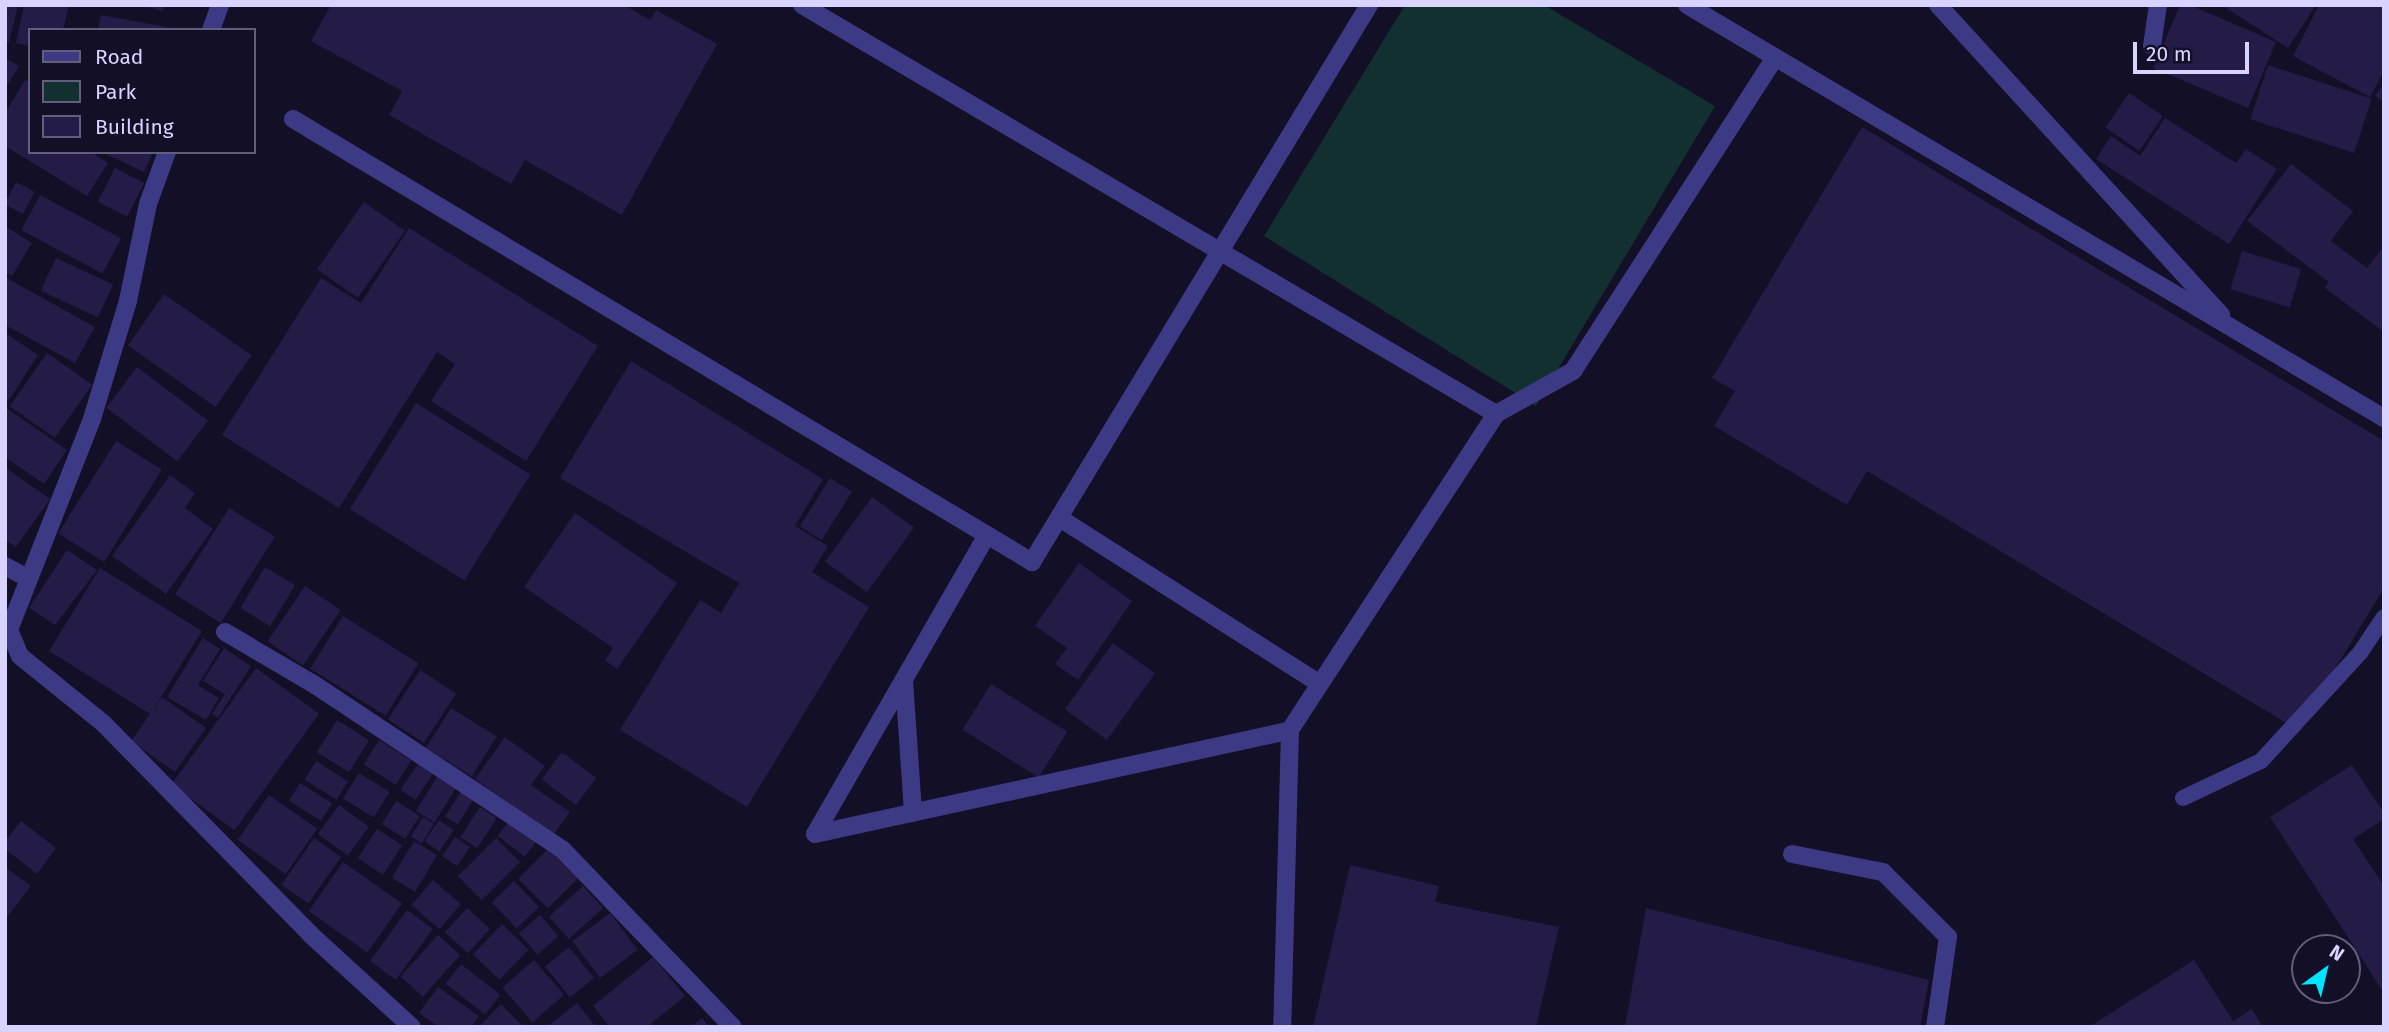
<!DOCTYPE html>
<style>
body{margin:0}
#map{position:relative;width:2389px;height:1032px;overflow:hidden;background:#130f26;font-family:"Fira Sans",sans-serif}
div>[style]{position:absolute}
.green>*{inset:0;background:#12302f}
.building>*{inset:0;background:#241b47;transform-origin:0 0}
.service>*{height:16px;margin:-8px;padding:0 8px;transform-origin:8px;border-radius:8px;background:#3d3a85}
.minor>*{height:18px;margin:-9px;padding:0 9px;transform-origin:9px;border-radius:9px;background:#3d3a85}
span{translate:-50% -50%;white-space:nowrap;text-align:center;line-height:1.15;-webkit-text-stroke:5px #130f26;paint-order:stroke}
.frame{position:absolute;inset:0;border:7px solid #d9d4ff;pointer-events:none}
.legend{position:absolute;left:28px;top:28px;width:228px;height:126px;box-sizing:border-box;background:#130f26;border:2px solid #625e7d;margin:0;padding:9px 12px;list-style:none;font-size:21px;color:#d9d4ff}
.legend li{display:flex;align-items:center;gap:14px;height:35px}
.legend b{width:35px;border:2px solid #625e7d}
.north{position:absolute;left:2291px;top:934px;width:70px;height:70px;box-sizing:border-box;background:#130f26;border:2px solid #625e7d;border-radius:50%;rotate:34deg;font-size:19px;font-weight:700;line-height:28px;text-align:center;color:#d9d4ff}
.north::after{content:'';display:block;margin:auto;width:24px;height:32px;background:#00e5ff;clip-path:polygon(50% 0,100% 100%,50% 72%,0 100%)}
.scale{position:absolute;left:2133px;top:42px;width:116px;height:32px;box-sizing:border-box;border:4px solid #d9d4ff;border-top:0;padding-left:9px;font-size:21px;line-height:24px;white-space:nowrap;color:#d9d4ff;-webkit-text-stroke:5px #130f26;paint-order:stroke}
</style>
<div id="map">
<div class="green">
<i style="clip-path:polygon(1405px 5px,1544px 5px,1715px 106px,1536px 406px,1264px 236px)"></i>
</div>
<div class="building">
<i style="clip-path:polygon(5px 5px,18px 5px,9px 43px,5px 42px)"></i>
<i style="clip-path:polygon(24px 5px,69px 5px,63px 30px,30px 30px,30px 46px,16px 43px)"></i>
<i style="clip-path:polygon(141px 5px,164px 5px,163px 11px)"></i>
<i style="clip-path:polygon(331px 5px,624px 5px,650px 20px,656px 10px,717px 44px,622px 215px,525px 160px,511px 184px,389px 115px,402px 91px,311px 41px)"></i>
<i style="clip-path:polygon(2180px 5px,2190px 5px,2276px 42px,2248px 108px,2153px 68px)"></i>
<i style="clip-path:polygon(2222px 5px,2316px 5px,2288px 48px)"></i>
<i style="clip-path:polygon(2319px 5px,2384px 5px,2384px 71px,2370px 97px,2293px 56px)"></i>
<i style="clip-path:polygon(101px 15px,167px 27px,166px 30px,98px 30px)"></i>
<i style="clip-path:polygon(5px 58px,19px 66px,5px 89px)"></i>
<i style="left:2268px;top:65px;width:109px;height:57px;rotate:18deg"></i>
<i style="clip-path:polygon(25px 80px,30px 83px,30px 152px,91px 152px,108px 163px,87px 196px,5px 146px,5px 113px)"></i>
<i style="clip-path:polygon(2384px 83px,2384px 102px,2375px 96px)"></i>
<i style="left:2129px;top:93px;width:41px;height:42px;rotate:34deg"></i>
<i style="clip-path:polygon(2165px 118px,2236px 163px,2246px 149px,2277px 169px,2229px 244px,2096px 159px,2111px 136px,2140px 156px)"></i>
<i style="clip-path:polygon(1862px 127px,2384px 441px,2384px 588px,2298px 730px,1867px 471px,1847px 505px,1714px 426px,1735px 391px,1712px 378px)"></i>
<i style="clip-path:polygon(101px 152px,153px 152px,144px 172px)"></i>
<i style="clip-path:polygon(2291px 164px,2353px 211px,2331px 241px,2367px 268px,2384px 246px,2384px 332px,2325px 288px,2329px 282px,2247px 221px)"></i>
<i style="left:115px;top:168px;width:33px;height:38px;rotate:27deg"></i>
<i style="left:16px;top:182px;width:21px;height:25px;rotate:28deg"></i>
<i style="left:40px;top:195px;width:92px;height:40px;rotate:28deg"></i>
<i style="left:364px;top:202px;width:50px;height:82px;rotate:35deg"></i>
<i style="clip-path:polygon(5px 226px,32px 243px,12px 276px,5px 272px)"></i>
<i style="clip-path:polygon(409px 228px,598px 346px,526px 461px,431px 401px,455px 364px,437px 352px,339px 508px,222px 435px,321px 278px,361px 303px)"></i>
<i style="left:2242px;top:251px;width:62px;height:40px;rotate:17deg"></i>
<i style="left:56px;top:258px;width:63px;height:36px;rotate:25deg"></i>
<i style="clip-path:polygon(5px 277px,95px 327px,75px 363px,5px 325px)"></i>
<i style="left:164px;top:294px;width:107px;height:63px;rotate:35deg"></i>
<i style="clip-path:polygon(5px 333px,38px 355px,9px 400px,5px 398px)"></i>
<i style="left:47px;top:353px;width:55px;height:65px;rotate:35deg"></i>
<i style="clip-path:polygon(631px 361px,823px 479px,795px 526px,828px 546px,812px 572px,869px 607px,747px 807px,620px 730px,700px 600px,721px 613px,739px 583px,560px 478px)"></i>
<i style="left:137px;top:367px;width:89px;height:51px;rotate:37deg"></i>
<i style="left:416px;top:403px;width:135px;height:125px;rotate:32deg"></i>
<i style="clip-path:polygon(5px 407px,67px 450px,44px 484px,5px 457px)"></i>
<i style="left:116px;top:441px;width:54px;height:109px;rotate:32deg"></i>
<i style="clip-path:polygon(5px 467px,50px 499px,16px 547px,5px 540px)"></i>
<i style="clip-path:polygon(170px 475px,195px 493px,185px 508px,213px 529px,166px 594px,112px 556px)"></i>
<i style="left:830px;top:478px;width:26px;height:57px;rotate:32deg"></i>
<i style="left:872px;top:497px;width:52px;height:80px;rotate:36deg"></i>
<i style="left:229px;top:508px;width:54px;height:102px;rotate:32deg"></i>
<i style="clip-path:polygon(575px 513px,677px 583px,617px 669px,605px 660px,613px 648px,524px 587px)"></i>
<i style="clip-path:polygon(67px 550px,97px 570px,55px 625px,29px 608px)"></i>
<i style="clip-path:polygon(1079px 563px,1132px 601px,1078px 680px,1055px 664px,1067px 648px,1035px 626px)"></i>
<i style="left:265px;top:567px;width:35px;height:48px;rotate:31deg"></i>
<i style="clip-path:polygon(100px 568px,202px 631px,154px 708px,162px 697px,206px 728px,175px 772px,131px 741px,150px 714px,49px 651px)"></i>
<i style="left:305px;top:586px;width:43px;height:67px;rotate:34deg"></i>
<i style="left:343px;top:616px;width:89px;height:62px;rotate:32deg"></i>
<i style="clip-path:polygon(203px 638px,220px 649px,198px 685px,219px 698px,206px 720px,167px 697px)"></i>
<i style="left:1113px;top:643px;width:52px;height:82px;rotate:36deg"></i>
<i style="clip-path:polygon(224px 648px,251px 666px,218px 718px,212px 714px,225px 694px,203px 681px)"></i>
<i style="left:256px;top:668px;width:78px;height:144px;rotate:36deg"></i>
<i style="left:420px;top:670px;width:43px;height:59px;rotate:33deg"></i>
<i style="left:991px;top:684px;width:90px;height:54px;rotate:32deg"></i>
<i style="left:451px;top:708px;width:54px;height:47px;rotate:32deg"></i>
<i style="left:337px;top:720px;width:38px;height:38px;rotate:32deg"></i>
<i style="clip-path:polygon(505px 737px,545px 766px,531px 785px,570px 812px,553px 835px,475px 779px)"></i>
<i style="left:379px;top:740px;width:38px;height:29px;rotate:32deg"></i>
<i style="left:562px;top:752px;width:43px;height:34px;rotate:37deg"></i>
<i style="left:316px;top:761px;width:38px;height:22px;rotate:32deg"></i>
<i style="left:418px;top:764px;width:18px;height:31px;rotate:34deg"></i>
<i style="clip-path:polygon(2352px 765px,2384px 813px,2384px 819px,2353px 839px,2384px 886px,2384px 993px,2270px 817px)"></i>
<i style="left:359px;top:773px;width:36px;height:30px;rotate:32deg"></i>
<i style="left:437px;top:777px;width:22px;height:40px;rotate:32deg"></i>
<i style="left:300px;top:783px;width:38px;height:21px;rotate:32deg"></i>
<i style="left:461px;top:791px;width:15px;height:30px;rotate:32deg"></i>
<i style="left:269px;top:795px;width:59px;height:55px;rotate:35deg"></i>
<i style="left:396px;top:801px;width:28px;height:27px;rotate:32deg"></i>
<i style="left:339px;top:805px;width:37px;height:36px;rotate:36deg"></i>
<i style="left:480px;top:807px;width:20px;height:36px;rotate:33deg"></i>
<i style="left:423px;top:817px;width:13px;height:23px;rotate:32deg"></i>
<i style="left:439px;top:820px;width:18px;height:26px;rotate:34deg"></i>
<i style="left:510px;top:820px;width:34px;height:20px;rotate:38deg"></i>
<i style="clip-path:polygon(21px 821px,56px 848px,37px 874px,5px 849px,5px 841px)"></i>
<i style="left:377px;top:829px;width:30px;height:35px;rotate:33deg"></i>
<i style="left:455px;top:837px;width:18px;height:23px;rotate:34deg"></i>
<i style="left:314px;top:838px;width:33px;height:57px;rotate:35deg"></i>
<i style="left:496px;top:838px;width:34px;height:54px;rotate:45deg"></i>
<i style="left:414px;top:841px;width:27px;height:43px;rotate:31deg"></i>
<i style="left:550px;top:847px;width:42px;height:45px;rotate:45deg"></i>
<i style="left:343px;top:862px;width:72px;height:60px;rotate:35deg"></i>
<i style="clip-path:polygon(1350px 865px,1439px 886px,1435px 902px,1559px 927px,1536px 1027px,1313px 1027px)"></i>
<i style="clip-path:polygon(5px 867px,31px 886px,7px 917px,5px 916px)"></i>
<i style="left:433px;top:880px;width:37px;height:33px;rotate:41deg"></i>
<i style="left:514px;top:881px;width:36px;height:31px;rotate:46deg"></i>
<i style="left:583px;top:886px;width:30px;height:46px;rotate:48deg"></i>
<i style="left:467px;top:908px;width:31px;height:33px;rotate:42deg"></i>
<i style="clip-path:polygon(1646px 908px,1929px 980px,1920px 1027px,1625px 1027px)"></i>
<i style="left:407px;top:910px;width:32px;height:63px;rotate:36deg"></i>
<i style="left:610px;top:913px;width:46px;height:47px;rotate:53deg"></i>
<i style="left:540px;top:915px;width:28px;height:28px;rotate:49deg"></i>
<i style="left:502px;top:924px;width:37px;height:42px;rotate:44deg"></i>
<i style="left:438px;top:935px;width:30px;height:56px;rotate:42deg"></i>
<i style="left:569px;top:947px;width:40px;height:31px;rotate:51deg"></i>
<i style="clip-path:polygon(653px 957px,685px 996px,647px 1027px,610px 1027px,593px 1006px)"></i>
<i style="left:534px;top:960px;width:46px;height:42px;rotate:49deg"></i>
<i style="clip-path:polygon(2194px 960px,2233px 1021px,2252px 1009px,2263px 1027px,2089px 1027px)"></i>
<i style="left:461px;top:964px;width:50px;height:25px;rotate:38deg"></i>
<i style="clip-path:polygon(438px 987px,479px 1016px,471px 1027px,439px 1027px,419px 1013px)"></i>
<i style="clip-path:polygon(577px 1003px,596px 1027px,547px 1027px)"></i>
<i style="clip-path:polygon(501px 1004px,524px 1027px,479px 1027px)"></i>
<i style="clip-path:polygon(702px 1018px,709px 1027px,691px 1027px)"></i>
</div>
<div class="service">
<i style="left:2183px;top:798px;width:86px;rotate:-25.4deg"></i>
<i style="left:2261px;top:761px;width:147px;rotate:-47.5deg"></i>
<i style="left:2360px;top:653px;width:43px;rotate:-56.3deg"></i>
</div>
<div class="minor">
<i style="left:802px;top:5px;width:806px;rotate:30.51deg"></i>
<i style="left:1496px;top:414px;width:377px;rotate:123.1deg"></i>
<i style="left:1290px;top:730px;width:297px;rotate:91.5deg"></i>
<i style="left:1687px;top:5px;width:810px;rotate:30.65deg"></i>
<i style="left:1938px;top:5px;width:420px;rotate:47.6deg"></i>
<i style="left:211px;top:30px;width:27px;rotate:-70deg"></i>
<i style="left:2152px;top:46px;width:41px;rotate:-81.7deg"></i>
<i style="left:293px;top:119px;width:862px;rotate:30.94deg"></i>
<i style="left:1032px;top:562px;width:651px;rotate:-58.82deg"></i>
<i style="left:167px;top:152px;width:55px;rotate:110.1deg"></i>
<i style="left:148px;top:204px;width:99px;rotate:101.7deg"></i>
<i style="left:128px;top:301px;width:123px;rotate:107deg"></i>
<i style="left:92px;top:419px;width:227px;rotate:111.5deg"></i>
<i style="left:9px;top:630px;width:28px;rotate:67deg"></i>
<i style="left:20px;top:656px;width:107px;rotate:38.9deg"></i>
<i style="left:103px;top:723px;width:296px;rotate:45.5deg"></i>
<i style="left:310px;top:934px;width:138px;rotate:42.4deg"></i>
<i style="left:1496px;top:414px;width:88px;rotate:-29.2deg"></i>
<i style="left:1573px;top:371px;width:373px;rotate:-57.2deg"></i>
<i style="left:1061px;top:519px;width:307px;rotate:32.5deg"></i>
<i style="left:5px;top:566px;width:27px;rotate:28deg"></i>
<i style="left:225px;top:632px;width:104px;rotate:30.5deg"></i>
<i style="left:315px;top:685px;width:298px;rotate:33.6deg"></i>
<i style="left:563px;top:850px;width:245px;rotate:46.2deg"></i>
<i style="left:904px;top:680px;width:133px;rotate:86.1deg"></i>
<i style="left:815px;top:834px;width:486px;rotate:-12.3deg"></i>
<i style="left:815px;top:834px;width:345px;rotate:-60.1deg"></i>
<i style="left:1792px;top:854px;width:93px;rotate:11.2deg"></i>
<i style="left:1883px;top:872px;width:92px;rotate:45deg"></i>
<i style="left:1948px;top:937px;width:91px;rotate:98.2deg"></i>
</div>
<div class="frame"></div>
<ul class="legend">
<li><b style="height:9px;background:#3d3a85"></b>Road</li>
<li><b style="height:19px;background:#12302f"></b>Park</li>
<li><b style="height:19px;background:#241b47"></b>Building</li>
</ul>
<div class="north">N</div>
<div class="scale">20 m</div>
</div>
